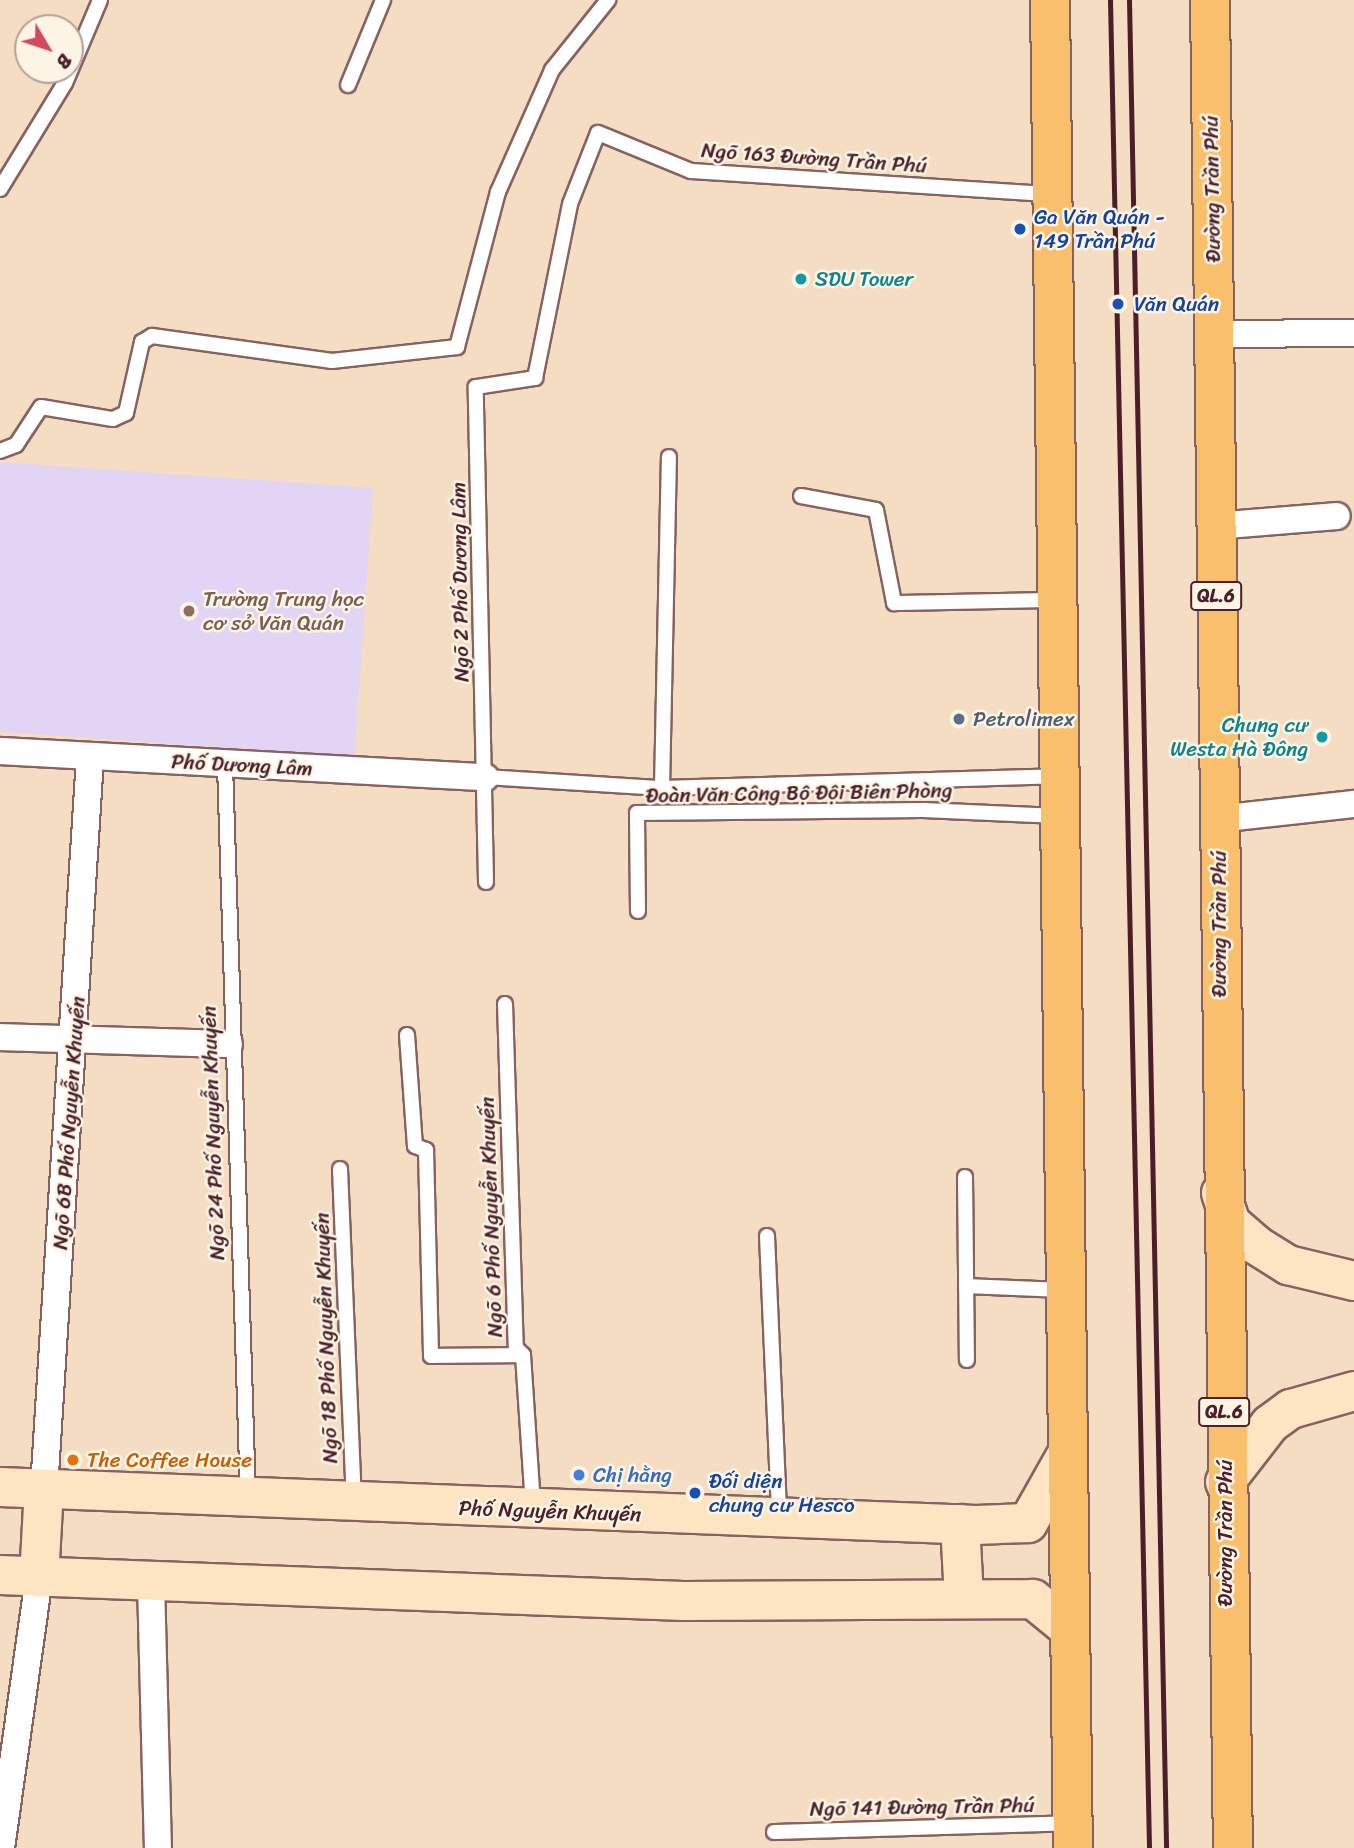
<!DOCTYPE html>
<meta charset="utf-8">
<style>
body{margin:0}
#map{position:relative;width:1354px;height:1848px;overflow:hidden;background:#f4ddc2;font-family:Sriracha,sans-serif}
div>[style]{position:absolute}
.built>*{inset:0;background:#e1d4f4;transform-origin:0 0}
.roads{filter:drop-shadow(2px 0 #866260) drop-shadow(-2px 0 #866260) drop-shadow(0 2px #866260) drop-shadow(0 -2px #866260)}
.lane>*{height:14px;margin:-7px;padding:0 7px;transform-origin:7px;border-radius:7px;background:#fff}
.street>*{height:26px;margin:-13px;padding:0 13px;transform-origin:13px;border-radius:13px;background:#fff}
.secondary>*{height:38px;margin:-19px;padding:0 19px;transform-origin:19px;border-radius:19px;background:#fde5c4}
.highway>*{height:38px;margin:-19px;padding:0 19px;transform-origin:19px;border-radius:19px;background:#f9bf6c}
.rail>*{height:5px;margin:-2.5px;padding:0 2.5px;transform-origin:2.5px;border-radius:2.5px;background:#4a1f2b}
.dots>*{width:19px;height:19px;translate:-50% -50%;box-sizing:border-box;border:4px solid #fcf5e5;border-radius:50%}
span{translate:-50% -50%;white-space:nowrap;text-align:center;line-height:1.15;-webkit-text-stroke:5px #fcf5e5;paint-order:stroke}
.shield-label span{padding:2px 5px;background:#fcf5e5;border:2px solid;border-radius:5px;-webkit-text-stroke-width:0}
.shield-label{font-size:19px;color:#4a1f2b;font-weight:700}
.street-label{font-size:21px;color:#4a1f2b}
.transit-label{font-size:21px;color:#164399}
.left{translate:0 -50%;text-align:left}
.culture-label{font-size:21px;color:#0d838f}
.right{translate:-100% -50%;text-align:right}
.education-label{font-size:21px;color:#785e54}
.service-label{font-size:21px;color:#4e5e75}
.food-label{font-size:21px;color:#c56008}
.shop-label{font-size:21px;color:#366cbe}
.north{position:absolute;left:14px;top:14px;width:70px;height:70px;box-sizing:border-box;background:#fcf5e5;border:2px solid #b59f9b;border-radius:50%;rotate:129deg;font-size:19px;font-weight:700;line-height:28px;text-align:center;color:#4a1f2b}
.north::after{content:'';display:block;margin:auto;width:24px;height:32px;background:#d1495b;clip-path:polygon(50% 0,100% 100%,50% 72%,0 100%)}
</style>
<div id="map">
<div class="built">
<i style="left:0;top:462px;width:374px;height:269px;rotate:4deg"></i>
</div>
<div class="roads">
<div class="lane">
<i style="left:348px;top:85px;width:92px;rotate:-67.6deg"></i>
<i style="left:0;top:189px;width:124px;rotate:-58.5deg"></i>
<i style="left:65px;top:83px;width:90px;rotate:-67.1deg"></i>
<i style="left:0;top:451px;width:17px;rotate:-21deg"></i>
<i style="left:16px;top:445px;width:45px;rotate:-56.7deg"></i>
<i style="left:41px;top:407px;width:73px;rotate:9.5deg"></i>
<i style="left:113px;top:419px;width:14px;rotate:-25deg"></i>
<i style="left:126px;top:413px;width:73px;rotate:-77.3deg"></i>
<i style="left:142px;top:342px;width:12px;rotate:-31deg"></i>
<i style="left:152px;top:336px;width:182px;rotate:7.9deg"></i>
<i style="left:332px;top:361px;width:126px;rotate:-6.4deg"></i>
<i style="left:457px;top:347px;width:160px;rotate:-75.2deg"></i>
<i style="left:498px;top:192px;width:133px;rotate:-66.1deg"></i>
<i style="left:552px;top:70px;width:90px;rotate:-51.3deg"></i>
<i style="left:801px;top:496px;width:76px;rotate:10.6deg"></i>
<i style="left:876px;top:510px;width:95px;rotate:79deg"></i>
<i style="left:894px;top:603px;width:161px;rotate:-1.1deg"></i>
<i style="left:225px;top:765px;width:730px;rotate:88.2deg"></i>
<i style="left:485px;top:777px;width:177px;rotate:3.6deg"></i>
<i style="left:662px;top:788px;width:395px;rotate:-1.7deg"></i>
<i style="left:662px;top:788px;width:331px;rotate:-88.8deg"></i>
<i style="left:486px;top:882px;width:495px;rotate:-91.2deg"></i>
<i style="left:476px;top:387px;width:60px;rotate:-8.7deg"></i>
<i style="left:535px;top:378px;width:177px;rotate:-78.6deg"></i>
<i style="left:570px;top:204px;width:76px;rotate:-68.5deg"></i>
<i style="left:598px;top:133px;width:100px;rotate:22.2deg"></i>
<i style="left:691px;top:171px;width:361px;rotate:3.7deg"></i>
<i style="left:638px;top:911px;width:98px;rotate:-90.6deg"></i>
<i style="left:637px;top:813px;width:286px;rotate:-0.6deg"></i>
<i style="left:923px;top:810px;width:135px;rotate:2.5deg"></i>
<i style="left:505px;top:1004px;width:344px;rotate:88.2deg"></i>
<i style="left:516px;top:1348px;width:10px;rotate:45deg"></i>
<i style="left:523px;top:1355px;width:150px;rotate:86.2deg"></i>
<i style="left:407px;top:1035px;width:111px;rotate:85.9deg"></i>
<i style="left:415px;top:1146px;width:12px;rotate:20deg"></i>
<i style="left:426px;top:1150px;width:206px;rotate:88.6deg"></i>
<i style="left:431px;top:1356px;width:92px;rotate:-0.6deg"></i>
<i style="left:340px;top:1169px;width:330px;rotate:87.6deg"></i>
<i style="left:965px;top:1177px;width:183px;rotate:89.4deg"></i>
<i style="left:767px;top:1236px;width:279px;rotate:87.5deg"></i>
<i style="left:966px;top:1286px;width:96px;rotate:2.4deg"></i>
<i style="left:774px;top:1832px;width:297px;rotate:-1.7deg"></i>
</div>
<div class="street">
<i style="left:1214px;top:334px;width:140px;rotate:-0.4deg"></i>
<i style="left:1215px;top:526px;width:122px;rotate:-4.7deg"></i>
<i style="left:0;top:751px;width:486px;rotate:3.1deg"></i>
<i style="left:1218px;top:819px;width:137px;rotate:-6.3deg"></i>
<i style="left:0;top:1037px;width:229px;rotate:1.8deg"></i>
<i style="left:44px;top:1489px;width:732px;rotate:-86.4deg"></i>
<i style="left:151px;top:1583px;width:265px;rotate:88.5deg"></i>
<i style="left:1px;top:1848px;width:273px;rotate:-82deg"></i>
</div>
<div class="secondary">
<i style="left:1221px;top:1193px;width:32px;rotate:72deg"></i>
<i style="left:1231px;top:1223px;width:33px;rotate:41deg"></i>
<i style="left:1256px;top:1245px;width:38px;rotate:32deg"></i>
<i style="left:1288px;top:1265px;width:68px;rotate:13.6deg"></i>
<i style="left:1225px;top:1482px;width:73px;rotate:-52.2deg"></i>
<i style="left:1270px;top:1424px;width:26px;rotate:-36deg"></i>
<i style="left:1291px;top:1409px;width:66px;rotate:-15.9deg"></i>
<i style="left:0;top:1487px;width:977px;rotate:2.23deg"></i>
<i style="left:976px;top:1525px;width:52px;rotate:-2.2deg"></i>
<i style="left:1028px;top:1523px;width:73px;rotate:-60.6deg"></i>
<i style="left:960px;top:1524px;width:75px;rotate:86.9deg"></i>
<i style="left:0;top:1575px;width:684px;rotate:2.18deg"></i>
<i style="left:684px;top:1601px;width:349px;rotate:-0.3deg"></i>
<i style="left:1033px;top:1599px;width:43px;rotate:39.3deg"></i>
<i style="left:39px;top:1578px;width:89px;rotate:-86.8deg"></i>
</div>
<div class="highway">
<i style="left:1050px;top:0;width:1848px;rotate:89.29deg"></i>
<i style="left:1210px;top:0;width:1848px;rotate:89.29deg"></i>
</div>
</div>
<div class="rail">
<i style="left:1110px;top:0;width:1848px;rotate:88.79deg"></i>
<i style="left:1129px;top:0;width:1848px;rotate:88.85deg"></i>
</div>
<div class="dots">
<i style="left:1020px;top:229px;background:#1a4fb4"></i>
<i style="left:801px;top:279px;background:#0f9aa8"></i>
<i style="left:1118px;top:304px;background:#1a4fb4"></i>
<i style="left:189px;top:611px;background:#8d6e63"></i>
<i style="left:959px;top:719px;background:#5c6f8a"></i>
<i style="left:1322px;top:737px;background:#0f9aa8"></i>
<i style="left:73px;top:1460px;background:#e8710a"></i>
<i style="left:579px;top:1475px;background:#3f7fe0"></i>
<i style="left:695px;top:1493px;background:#1a4fb4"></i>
</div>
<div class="shield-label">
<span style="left:1216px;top:596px">QL.6</span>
<span style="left:1224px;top:1412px">QL.6</span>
</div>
<div class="street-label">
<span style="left:814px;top:158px;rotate:4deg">Ngõ 163 Đường Trần Phú</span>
<span style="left:1212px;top:189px;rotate:-91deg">Đường Trần Phú</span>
<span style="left:460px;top:582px;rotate:-91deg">Ngõ 2 Phố Dương Lâm</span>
<span style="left:242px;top:765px;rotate:3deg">Phố Dương Lâm</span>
<span style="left:799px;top:793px;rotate:-1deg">Đoàn Văn Công Bộ Đội Biên Phòng</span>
<span style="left:1219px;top:924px;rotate:-90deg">Đường Trần Phú</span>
<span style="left:69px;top:1123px;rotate:-86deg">Ngõ 6B Phố Nguyễn Khuyến</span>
<span style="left:213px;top:1133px;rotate:-92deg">Ngõ 24 Phố Nguyễn Khuyến</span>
<span style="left:491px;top:1217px;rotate:-92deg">Ngõ 6 Phố Nguyễn Khuyến</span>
<span style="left:326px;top:1338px;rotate:-92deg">Ngõ 18 Phố Nguyễn Khuyến</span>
<span style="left:550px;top:1511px;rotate:2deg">Phố Nguyễn Khuyến</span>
<span style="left:1225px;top:1533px;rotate:-90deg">Đường Trần Phú</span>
<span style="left:922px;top:1807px;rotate:-1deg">Ngõ 141 Đường Trần Phú</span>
</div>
<div class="transit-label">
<span class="left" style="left:1034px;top:229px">Ga Văn Quán -<br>149 Trần Phú</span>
<span class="left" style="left:1134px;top:304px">Văn Quán</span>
<span class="left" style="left:709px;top:1493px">Đối diện<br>chung cư Hesco</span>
</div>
<div class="culture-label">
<span class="left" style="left:815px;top:279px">SDU Tower</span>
<span class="right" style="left:1308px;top:737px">Chung cư<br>Westa Hà Đông</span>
</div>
<div class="education-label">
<span class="left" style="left:203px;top:611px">Trường Trung học<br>cơ sở Văn Quán</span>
</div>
<div class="service-label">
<span class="left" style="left:973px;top:719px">Petrolimex</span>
</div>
<div class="food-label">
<span class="left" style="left:87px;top:1460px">The Coffee House</span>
</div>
<div class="shop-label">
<span class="left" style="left:593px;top:1475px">Chị hằng</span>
</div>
<div class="north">B</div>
</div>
